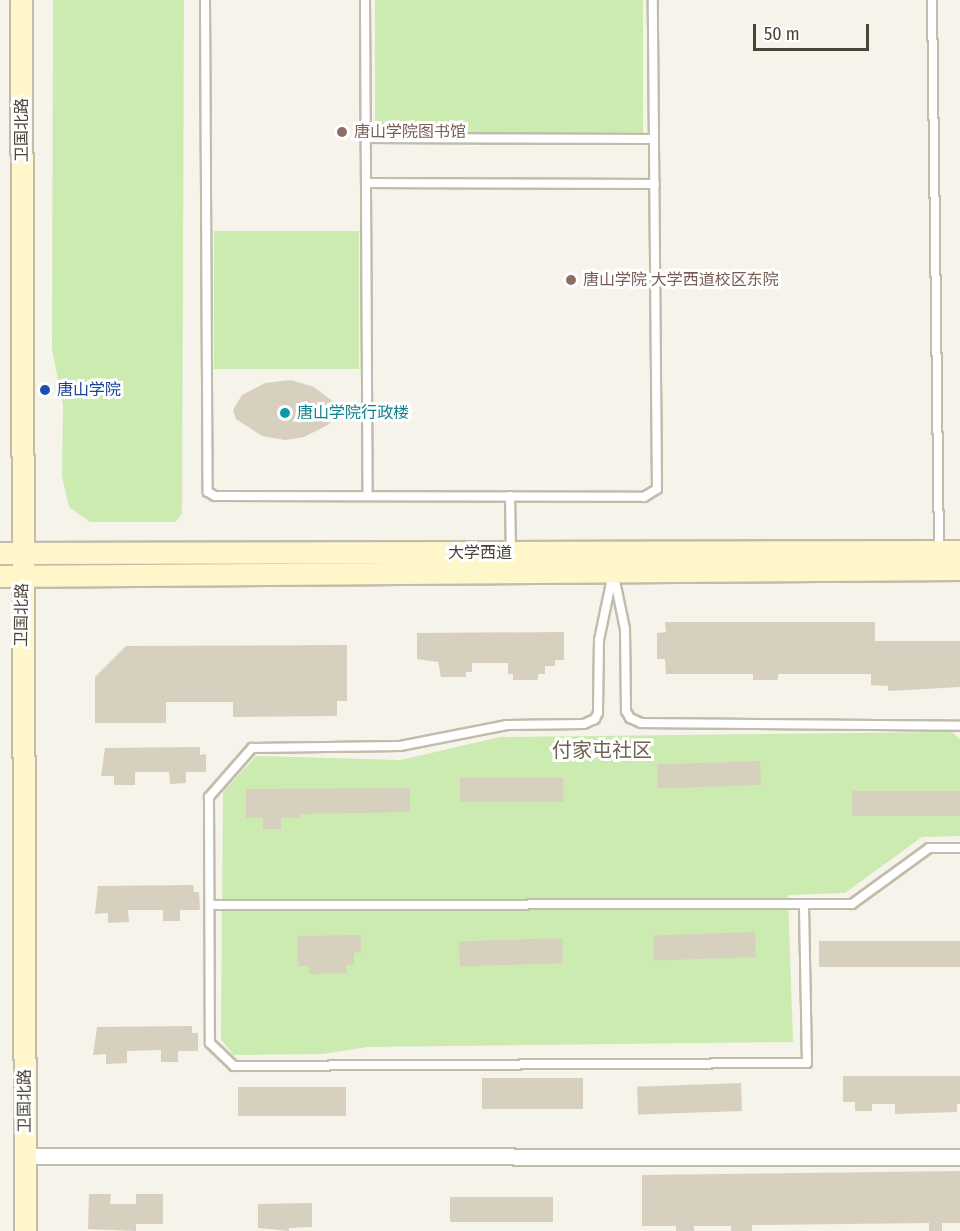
<!DOCTYPE html>
<meta charset="utf-8">
<style>
body{margin:0}
#map{position:relative;width:960px;height:1231px;overflow:hidden;background:#f5f3ea;font-family:"Fira Sans Condensed","Noto Sans SC",sans-serif}
div>[style]{position:absolute}
.green>*{inset:0;background:#cbebb1;transform-origin:0 0}
.building>*{inset:0;background:#d7d0be;transform-origin:0 0}
.roads{filter:drop-shadow(2px 0 #c1bcab) drop-shadow(-2px 0 #c1bcab) drop-shadow(0 2px #c1bcab) drop-shadow(0 -2px #c1bcab)}
.service>*{height:8px;margin:-4px;padding:0 4px;transform-origin:4px;border-radius:4px;background:#fff}
.minor>*{height:15px;margin:-7.5px;padding:0 7.5px;transform-origin:7.5px;border-radius:7.5px;background:#fff}
.secondary>*{height:21px;margin:-10.5px;padding:0 10.5px;transform-origin:10.5px;border-radius:10.5px;background:#fff7ca}
.dots>*{width:16px;height:16px;translate:-50% -50%;box-sizing:border-box;border:3px solid #fff;border-radius:50%}
span{translate:-50% -50%;white-space:nowrap;text-align:center;line-height:1.15;-webkit-text-stroke:6px #fff;paint-order:stroke}
.street-label{font-size:16px;color:#4a4437}
.education-label{font-size:16px;color:#785e54}
.left{translate:0 -50%;text-align:left}
.transit-label{font-size:16px;color:#164399}
.culture-label{font-size:16px;color:#0d838f}
.quarter-label{font-size:20px;color:#6d634e}
.scale{position:absolute;left:753px;top:24px;width:116px;height:27px;box-sizing:border-box;border:3px solid #4a4437;border-top:0;padding-left:8px;font-size:18px;line-height:21px;white-space:nowrap;color:#4a4437;-webkit-text-stroke:4px #fff;paint-order:stroke}
</style>
<div id="map">
<div class="green">
<i style="clip-path:polygon(53px 0,184px 0,182px 514px,175px 522px,90px 522px,69px 507px,62px 476px,63px 405px,52px 349px)"></i>
<i style="left:375px;top:0;width:268px;height:135px"></i>
<i style="left:359px;top:231px;width:138px;height:145px;rotate:90deg"></i>
<i style="clip-path:polygon(952px 732px,960px 739px,960px 836px,922px 837px,845px 893px,788px 895px,793px 1042px,367px 1047px,323px 1054px,233px 1055px,221px 1039px,223px 792px,256px 756px,401px 760px,500px 737px)"></i>
</div>
<div class="building">
<i style="clip-path:polygon(291px 380px,314px 387px,335px 403px,336px 416px,328px 425px,304px 437px,285px 440px,262px 436px,236px 419px,233px 410px,242px 395px,265px 383px)"></i>
<i style="clip-path:polygon(665px 622px,875px 622px,875px 641px,960px 641px,960px 687px,888px 691px,888px 686px,871px 685px,871px 674px,778px 674px,778px 680px,753px 680px,753px 674px,666px 674px,665px 659px,657px 659px,657px 633px,666px 632px)"></i>
<i style="clip-path:polygon(564px 632px,564px 660px,555px 660px,555px 666px,545px 666px,545px 674px,538px 674px,538px 680px,513px 680px,513px 674px,508px 674px,508px 663px,472px 663px,472px 672px,466px 672px,466px 677px,441px 677px,438px 662px,417px 659px,417px 633px)"></i>
<i style="clip-path:polygon(347px 645px,347px 701px,337px 701px,337px 716px,233px 717px,233px 702px,166px 702px,166px 723px,95px 723px,95px 677px,126px 646px)"></i>
<i style="clip-path:polygon(200px 747px,200px 755px,206px 754px,206px 772px,186px 772px,186px 783px,170px 784px,169px 772px,135px 772px,135px 785px,114px 785px,114px 776px,101px 776px,105px 748px)"></i>
<i style="left:760px;top:761px;width:24px;height:103px;rotate:88deg"></i>
<i style="left:563px;top:778px;width:24px;height:103px;rotate:90deg"></i>
<i style="clip-path:polygon(410px 788px,410px 812px,300px 814px,300px 818px,281px 818px,281px 829px,263px 829px,263px 818px,246px 818px,246px 789px)"></i>
<i style="left:960px;top:791px;width:25px;height:108px;rotate:90deg"></i>
<i style="clip-path:polygon(193px 885px,194px 892px,199px 892px,200px 910px,180px 910px,180px 921px,163px 921px,163px 910px,128px 910px,129px 922px,108px 923px,108px 913px,95px 914px,98px 886px)"></i>
<i style="left:755px;top:932px;width:25px;height:102px;rotate:88deg"></i>
<i style="clip-path:polygon(361px 935px,361px 952px,354px 953px,354px 965px,346px 965px,347px 973px,309px 974px,309px 966px,298px 966px,297px 936px)"></i>
<i style="left:562px;top:938px;width:25px;height:103px;rotate:88deg"></i>
<i style="left:960px;top:941px;width:26px;height:141px;rotate:90deg"></i>
<i style="clip-path:polygon(192px 1026px,192px 1033px,198px 1033px,198px 1051px,178px 1051px,178px 1062px,161px 1062px,161px 1050px,127px 1051px,127px 1063px,106px 1064px,106px 1054px,93px 1055px,97px 1027px)"></i>
<i style="clip-path:polygon(843px 1076px,960px 1076px,960px 1104px,957px 1104px,957px 1112px,895px 1114px,895px 1104px,872px 1104px,872px 1111px,855px 1111px,855px 1102px,843px 1102px)"></i>
<i style="left:583px;top:1078px;width:31px;height:101px;rotate:90deg"></i>
<i style="left:741px;top:1083px;width:28px;height:104px;rotate:88deg"></i>
<i style="left:238px;top:1087px;width:108px;height:29px"></i>
<i style="clip-path:polygon(960px 1171px,960px 1223px,942px 1223px,942px 1231px,929px 1231px,929px 1223px,752px 1225px,752px 1231px,731px 1231px,731px 1226px,694px 1226px,694px 1231px,676px 1231px,676px 1226px,642px 1226px,642px 1175px)"></i>
<i style="clip-path:polygon(89px 1194px,111px 1194px,110px 1204px,136px 1204px,136px 1194px,163px 1194px,163px 1224px,136px 1224px,136px 1231px,88px 1229px)"></i>
<i style="left:553px;top:1197px;width:25px;height:103px;rotate:90deg"></i>
<i style="clip-path:polygon(312px 1203px,312px 1227px,289px 1228px,289px 1231px,258px 1228px,258px 1204px)"></i>
</div>
<div class="roads">
<div class="service">
<i style="left:205px;top:0;width:492px;rotate:89.7deg"></i>
<i style="left:208px;top:492px;width:8px;rotate:30deg"></i>
<i style="left:215px;top:496px;width:429px;rotate:0.1deg"></i>
<i style="left:644px;top:497px;width:15px;rotate:-32deg"></i>
<i style="left:657px;top:489px;width:489px;rotate:-90.5deg"></i>
<i style="left:365px;top:0;width:496px;rotate:89.7deg"></i>
<i style="left:932px;top:0;width:550px;rotate:89.27deg"></i>
<i style="left:366px;top:138px;width:288px;rotate:0.2deg"></i>
<i style="left:366px;top:183px;width:289px;rotate:0.2deg"></i>
<i style="left:510px;top:496px;width:56px;rotate:89deg"></i>
<i style="left:613px;top:573px;width:68px;rotate:101.8deg"></i>
<i style="left:599px;top:640px;width:73px;rotate:90.8deg"></i>
<i style="left:598px;top:713px;width:7px;rotate:117deg"></i>
<i style="left:595px;top:719px;width:12px;rotate:156deg"></i>
<i style="left:584px;top:724px;width:77px;rotate:179.3deg"></i>
<i style="left:507px;top:725px;width:109px;rotate:168.9deg"></i>
<i style="left:400px;top:746px;width:148px;rotate:179.2deg"></i>
<i style="left:252px;top:748px;width:65px;rotate:131.3deg"></i>
<i style="left:209px;top:797px;width:246px;rotate:89.8deg"></i>
<i style="left:210px;top:1043px;width:33px;rotate:44deg"></i>
<i style="left:234px;top:1066px;width:573px;rotate:-0.3deg"></i>
<i style="left:807px;top:1063px;width:158px;rotate:-91.1deg"></i>
<i style="left:614px;top:576px;width:54px;rotate:78.3deg"></i>
<i style="left:625px;top:629px;width:82px;rotate:89.3deg"></i>
<i style="left:626px;top:711px;width:8px;rotate:60deg"></i>
<i style="left:630px;top:718px;width:12px;rotate:24deg"></i>
<i style="left:641px;top:723px;width:319px;rotate:0.5deg"></i>
<i style="left:211px;top:905px;width:641px;rotate:-0.09deg"></i>
<i style="left:852px;top:904px;width:95px;rotate:-36deg"></i>
<i style="left:929px;top:848px;width:31px"></i>
</div>
<div class="minor">
<i style="left:25px;top:1156px;width:935px;rotate:0.06deg"></i>
</div>
<div class="secondary">
<i style="left:21px;top:0;width:1231px;rotate:89.81deg"></i>
<i style="left:0;top:553px;width:960px;rotate:-0.12deg"></i>
<i style="left:0;top:576px;width:960px;rotate:-0.42deg"></i>
</div>
</div>
<div class="dots">
<i style="left:342px;top:132px;background:#8d6e63"></i>
<i style="left:571px;top:280px;background:#8d6e63"></i>
<i style="left:45px;top:390px;background:#1a4fb4"></i>
<i style="left:285px;top:413px;background:#0f9aa8"></i>
</div>
<div class="street-label">
<span style="left:22px;top:130px;rotate:-90deg">卫国北路</span>
<span style="left:480px;top:553px">大学西道</span>
<span style="left:22px;top:615px;rotate:-89deg">卫国北路</span>
<span style="left:25px;top:1101px;rotate:-90deg">卫国北路</span>
</div>
<div class="education-label">
<span class="left" style="left:354px;top:132px">唐山学院图书馆</span>
<span class="left" style="left:583px;top:280px">唐山学院 大学西道校区东院</span>
</div>
<div class="transit-label">
<span class="left" style="left:57px;top:390px">唐山学院</span>
</div>
<div class="culture-label">
<span class="left" style="left:297px;top:413px">唐山学院行政楼</span>
</div>
<div class="quarter-label">
<span style="left:602px;top:750px">付家屯社区</span>
</div>
<div class="scale">50 m</div>
</div>
